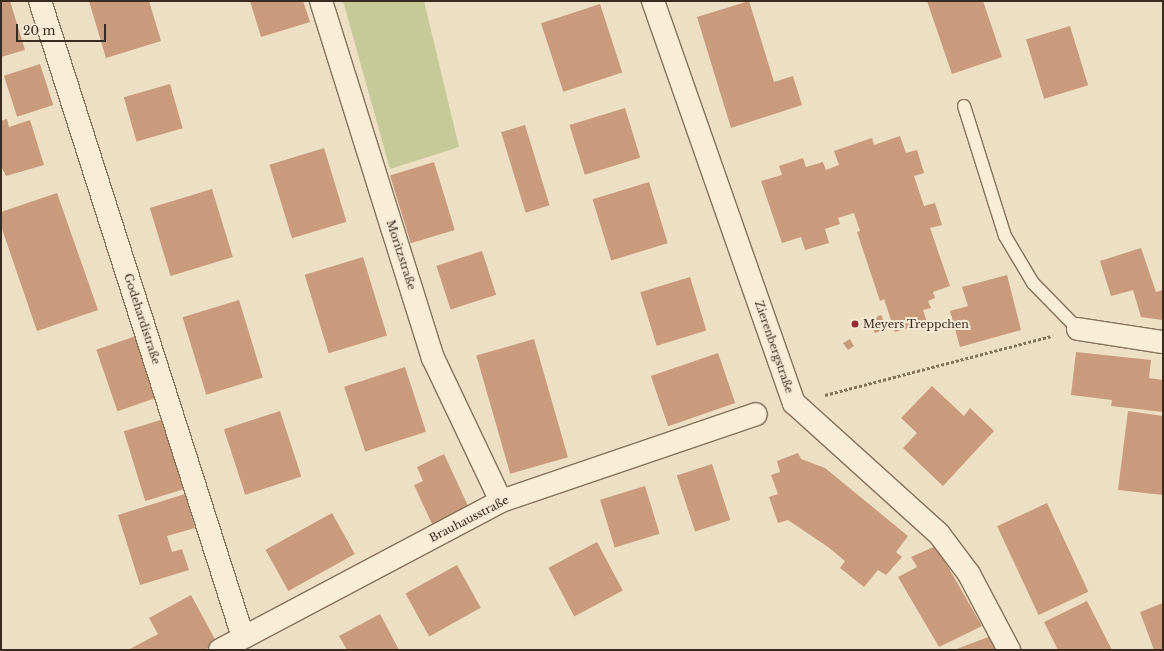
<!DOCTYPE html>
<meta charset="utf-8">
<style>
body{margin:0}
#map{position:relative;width:1164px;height:651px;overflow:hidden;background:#eddfc4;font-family:"Libre Baskerville",serif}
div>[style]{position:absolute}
.green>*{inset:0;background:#c6ca98}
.building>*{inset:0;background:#c99a7b;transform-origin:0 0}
.path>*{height:2.5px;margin-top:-1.25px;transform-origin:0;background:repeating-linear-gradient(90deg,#86715b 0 3px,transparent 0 5px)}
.roads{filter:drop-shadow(1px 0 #86715b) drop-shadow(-1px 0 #86715b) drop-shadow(0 1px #86715b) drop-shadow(0 -1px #86715b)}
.service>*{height:12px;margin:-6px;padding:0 6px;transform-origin:6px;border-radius:6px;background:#f8edd7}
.minor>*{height:22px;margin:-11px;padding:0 11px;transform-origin:11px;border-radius:11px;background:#f8edd7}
.dots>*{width:11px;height:11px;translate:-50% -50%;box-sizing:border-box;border:2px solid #f4ead3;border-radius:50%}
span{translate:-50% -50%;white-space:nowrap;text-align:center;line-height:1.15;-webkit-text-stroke:4px #f4ead3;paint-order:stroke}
.street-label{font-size:11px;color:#372a1f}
.poi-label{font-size:11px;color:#372a1f}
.left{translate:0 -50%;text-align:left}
.frame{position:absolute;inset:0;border:2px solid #372a1f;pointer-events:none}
.scale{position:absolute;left:16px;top:24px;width:90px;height:18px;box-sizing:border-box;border:2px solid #372a1f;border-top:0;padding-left:5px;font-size:12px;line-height:14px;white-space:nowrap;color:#372a1f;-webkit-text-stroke:3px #f4ead3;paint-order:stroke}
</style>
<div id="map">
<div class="green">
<i style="clip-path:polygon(343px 1px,424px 1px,459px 147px,390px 169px)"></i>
</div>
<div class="building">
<i style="clip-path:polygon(1px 1px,10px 1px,25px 50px,1px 57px)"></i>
<i style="clip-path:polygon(89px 1px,149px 1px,161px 41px,106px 58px)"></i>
<i style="clip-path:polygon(250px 1px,303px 1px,310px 22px,261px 37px)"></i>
<i style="clip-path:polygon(749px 1px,774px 82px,793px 76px,802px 105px,731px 128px,697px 17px)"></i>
<i style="clip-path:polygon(927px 1px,983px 1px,1002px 57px,952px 74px)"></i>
<i style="left:600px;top:4px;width:72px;height:62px;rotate:72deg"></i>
<i style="left:1070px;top:26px;width:62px;height:46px;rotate:73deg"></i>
<i style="left:40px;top:64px;width:43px;height:38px;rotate:72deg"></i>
<i style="left:170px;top:84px;width:46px;height:48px;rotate:74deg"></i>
<i style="left:625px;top:108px;width:52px;height:58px;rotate:73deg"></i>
<i style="clip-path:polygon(7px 119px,9px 127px,30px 120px,44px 165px,6px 176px,1px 166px,1px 121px)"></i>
<i style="left:525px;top:125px;width:84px;height:25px;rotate:73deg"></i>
<i style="clip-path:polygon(900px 136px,906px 153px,917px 150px,924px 173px,914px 176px,924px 206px,935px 203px,942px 225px,930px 228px,950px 286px,933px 292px,935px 298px,928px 301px,931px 308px,923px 310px,927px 322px,895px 332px,884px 299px,880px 301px,857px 232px,860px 231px,854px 213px,838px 218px,840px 224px,825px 229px,829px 243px,805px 250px,801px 237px,782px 243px,761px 181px,782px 175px,779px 166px,803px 158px,806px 167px,823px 162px,826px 170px,839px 165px,834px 151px,872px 138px,874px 145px)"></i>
<i style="left:324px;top:148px;width:77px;height:57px;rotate:73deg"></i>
<i style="left:434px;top:162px;width:71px;height:46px;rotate:73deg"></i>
<i style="left:649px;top:182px;width:64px;height:59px;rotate:73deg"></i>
<i style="left:212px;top:189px;width:71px;height:65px;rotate:73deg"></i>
<i style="clip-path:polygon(57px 193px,98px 310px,37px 331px,1px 226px,1px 212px)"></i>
<i style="clip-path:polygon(1141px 248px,1156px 292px,1163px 290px,1163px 320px,1141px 317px,1133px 290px,1111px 296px,1100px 261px)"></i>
<i style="left:482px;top:251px;width:46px;height:48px;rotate:72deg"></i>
<i style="left:363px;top:257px;width:82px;height:61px;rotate:73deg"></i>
<i style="clip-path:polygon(1007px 275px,1021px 330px,960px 347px,950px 311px,968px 306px,962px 287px)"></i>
<i style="left:690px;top:277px;width:56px;height:52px;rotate:73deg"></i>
<i style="left:239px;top:300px;width:81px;height:59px;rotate:73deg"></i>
<i style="left:881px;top:315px;width:14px;height:13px;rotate:65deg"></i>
<i style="left:136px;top:336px;width:65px;height:42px;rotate:71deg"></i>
<i style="left:534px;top:339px;width:123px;height:60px;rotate:74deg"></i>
<i style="clip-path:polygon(850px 339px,854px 346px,848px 350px,843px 343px)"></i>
<i style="clip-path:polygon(1076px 352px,1151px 360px,1149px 378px,1163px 380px,1163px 412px,1111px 406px,1112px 400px,1071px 395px)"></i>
<i style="left:718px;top:353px;width:53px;height:71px;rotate:71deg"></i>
<i style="left:405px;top:367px;width:68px;height:64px;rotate:72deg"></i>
<i style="clip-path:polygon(932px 386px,964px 416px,970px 408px,994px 431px,943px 486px,903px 448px,917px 433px,901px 418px)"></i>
<i style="left:280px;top:411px;width:69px;height:59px;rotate:72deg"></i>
<i style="clip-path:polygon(1128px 411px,1163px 416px,1163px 495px,1118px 490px)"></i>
<i style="left:164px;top:419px;width:73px;height:42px;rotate:73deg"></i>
<i style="clip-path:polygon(798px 453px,801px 459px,825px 468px,908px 536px,896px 552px,902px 557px,886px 575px,878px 570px,864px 587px,840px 568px,845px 561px,828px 547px,788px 520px,778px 523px,769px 497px,778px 494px,771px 475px,780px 472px,777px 461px)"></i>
<i style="clip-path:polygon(444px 454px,469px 508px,432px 524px,414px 485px,423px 481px,417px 467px)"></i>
<i style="left:712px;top:464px;width:59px;height:37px;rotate:72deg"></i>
<i style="left:645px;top:486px;width:50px;height:47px;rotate:73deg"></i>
<i style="clip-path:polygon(185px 494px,195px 528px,167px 536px,172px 552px,182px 549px,189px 570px,140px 585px,118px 515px)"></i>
<i style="left:1047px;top:503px;width:98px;height:55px;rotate:65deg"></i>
<i style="left:332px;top:513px;width:47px;height:76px;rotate:61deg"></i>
<i style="left:597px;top:542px;width:55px;height:55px;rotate:62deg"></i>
<i style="clip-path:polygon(936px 546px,982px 626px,939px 647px,898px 577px,917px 567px,911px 557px)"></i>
<i style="left:457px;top:565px;width:49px;height:59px;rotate:61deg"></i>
<i style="clip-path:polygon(191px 595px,217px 643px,204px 650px,128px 650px,158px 634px,149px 618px)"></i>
<i style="clip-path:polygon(1087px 601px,1112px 650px,1058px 650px,1044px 622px)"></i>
<i style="clip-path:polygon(1163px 603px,1163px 650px,1154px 650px,1140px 612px)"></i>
<i style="clip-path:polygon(380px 614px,399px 650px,347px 650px,339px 636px)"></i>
<i style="clip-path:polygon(991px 636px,996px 650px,954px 650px)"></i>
</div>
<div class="path">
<i style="left:825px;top:395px;width:235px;rotate:-14.6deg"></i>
</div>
<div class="roads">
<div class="service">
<i style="left:964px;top:106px;width:136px;rotate:72.5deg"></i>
<i style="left:1005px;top:236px;width:55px;rotate:59.2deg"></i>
<i style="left:1033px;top:283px;width:64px;rotate:45.6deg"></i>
</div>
<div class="minor">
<i style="left:40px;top:1px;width:668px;rotate:72.3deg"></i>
<i style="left:321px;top:1px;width:374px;rotate:72.6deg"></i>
<i style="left:433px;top:358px;width:158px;rotate:64.6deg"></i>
<i style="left:653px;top:1px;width:426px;rotate:70.7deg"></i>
<i style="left:794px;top:403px;width:195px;rotate:42.1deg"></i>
<i style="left:939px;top:534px;width:50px;rotate:53.1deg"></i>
<i style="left:969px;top:574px;width:86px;rotate:62.2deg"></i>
<i style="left:1078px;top:329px;width:86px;rotate:8.7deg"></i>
<i style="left:220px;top:650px;width:318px;rotate:-27.9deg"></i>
<i style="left:501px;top:501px;width:269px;rotate:-18.8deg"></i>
</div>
</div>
<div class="dots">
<i style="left:855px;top:324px;background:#932d30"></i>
</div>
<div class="street-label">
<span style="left:401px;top:255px;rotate:72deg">Moritzstraße</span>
<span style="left:142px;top:319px;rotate:72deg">Godehardistraße</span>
<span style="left:774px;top:347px;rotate:71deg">Zierenbergstraße</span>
<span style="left:469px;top:519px;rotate:-27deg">Brauhausstraße</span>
</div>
<div class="poi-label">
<span class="left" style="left:863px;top:324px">Meyers Treppchen</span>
</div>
<div class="frame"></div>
<div class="scale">20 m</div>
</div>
